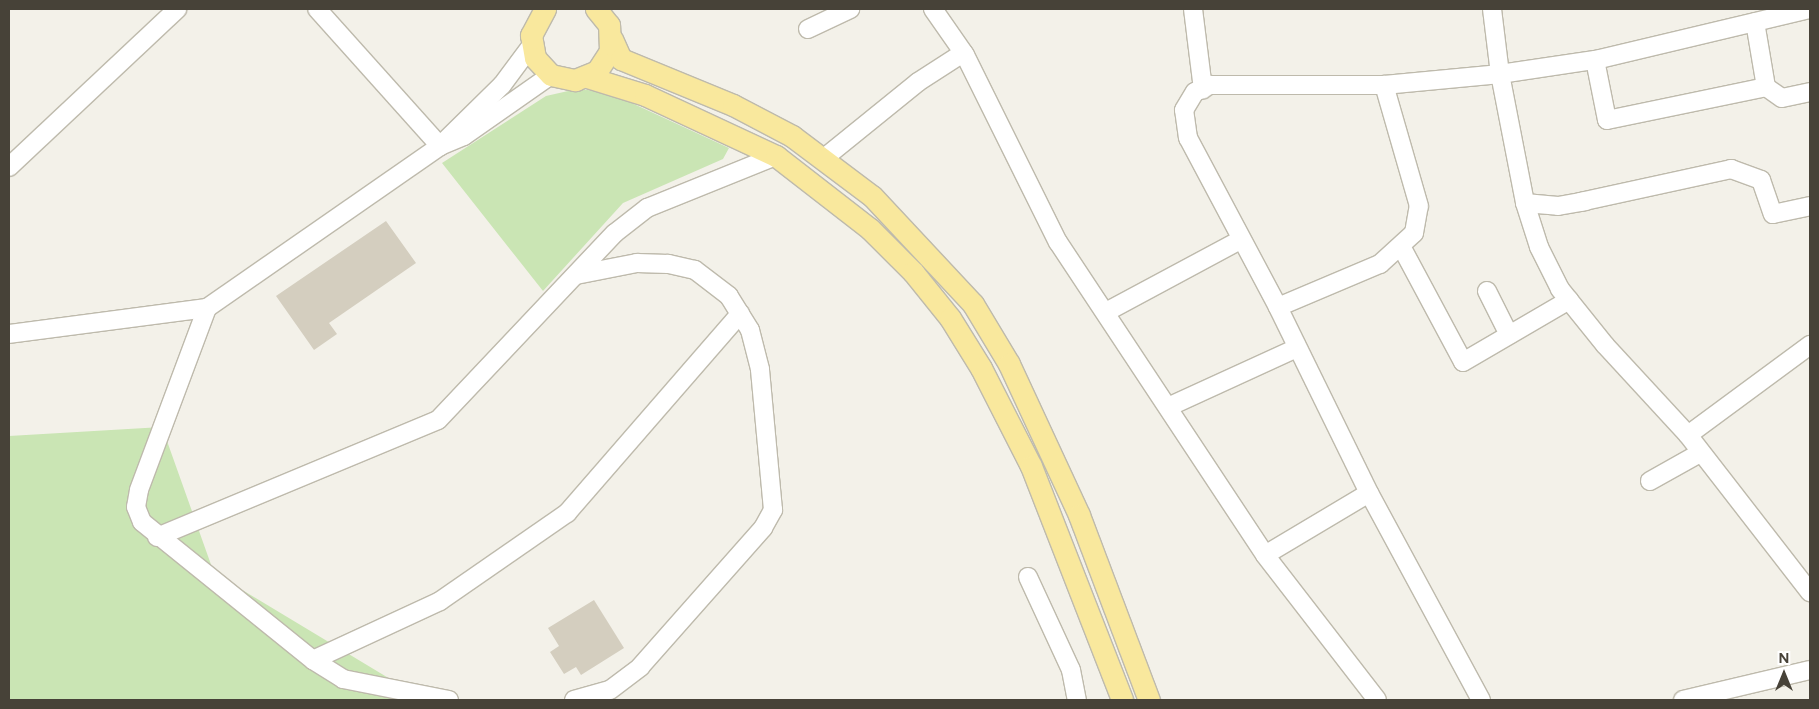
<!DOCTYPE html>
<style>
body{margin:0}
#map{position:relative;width:1819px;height:709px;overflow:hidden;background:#f3f1e9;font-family:Figtree,sans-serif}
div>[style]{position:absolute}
.green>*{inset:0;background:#cae5b4}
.building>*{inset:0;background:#d4cebf}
.roads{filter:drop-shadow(1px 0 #bebaac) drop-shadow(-1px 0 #bebaac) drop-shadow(0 1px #bebaac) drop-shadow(0 -1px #bebaac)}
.minor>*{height:18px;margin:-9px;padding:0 9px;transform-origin:9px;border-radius:9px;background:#fff}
.major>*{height:21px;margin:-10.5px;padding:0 10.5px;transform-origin:10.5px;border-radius:10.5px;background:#f9e89d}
span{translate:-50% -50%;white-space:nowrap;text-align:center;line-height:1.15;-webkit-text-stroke:5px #fff;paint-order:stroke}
.frame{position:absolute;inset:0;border:10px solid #474238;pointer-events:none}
.north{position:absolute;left:1759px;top:649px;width:50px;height:50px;-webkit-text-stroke:4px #fff;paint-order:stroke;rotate:0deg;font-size:14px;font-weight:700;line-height:20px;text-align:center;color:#474238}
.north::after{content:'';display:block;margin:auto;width:18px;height:22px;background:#474238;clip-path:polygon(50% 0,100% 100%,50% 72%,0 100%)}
</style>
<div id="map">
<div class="green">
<i style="clip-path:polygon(577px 89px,608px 92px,729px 148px,723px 159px,623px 203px,543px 291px,442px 163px,546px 96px)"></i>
<i style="clip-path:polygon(162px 427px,214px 573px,425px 700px,9px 700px,9px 436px)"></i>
</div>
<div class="building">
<i style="clip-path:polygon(386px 221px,416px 263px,329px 323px,337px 334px,314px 350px,276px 296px)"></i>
<i style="clip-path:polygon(594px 600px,624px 648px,581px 675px,576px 667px,564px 674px,550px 652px,559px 646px,548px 628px)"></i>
</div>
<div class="roads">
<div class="minor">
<i style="left:933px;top:9px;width:56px;rotate:55.2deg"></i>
<i style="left:965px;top:55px;width:209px;rotate:63.6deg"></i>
<i style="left:1058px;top:242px;width:375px;rotate:56.5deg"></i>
<i style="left:1265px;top:555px;width:183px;rotate:52.3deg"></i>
<i style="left:1193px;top:9px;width:81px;rotate:82.9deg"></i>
<i style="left:1492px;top:9px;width:65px;rotate:83deg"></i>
<i style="left:1500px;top:74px;width:131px;rotate:79deg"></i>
<i style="left:1525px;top:203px;width:46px;rotate:72.3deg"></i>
<i style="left:1539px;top:247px;width:47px;rotate:63.4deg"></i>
<i style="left:1560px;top:289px;width:72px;rotate:51.2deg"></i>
<i style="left:1605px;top:345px;width:122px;rotate:47.3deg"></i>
<i style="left:1688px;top:435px;width:199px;rotate:52.2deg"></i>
<i style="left:1755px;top:22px;width:66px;rotate:80.4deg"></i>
<i style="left:1766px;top:87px;width:19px;rotate:35deg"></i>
<i style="left:1782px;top:98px;width:29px;rotate:-12deg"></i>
<i style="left:808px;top:29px;width:47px;rotate:-25.5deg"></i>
<i style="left:531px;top:46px;width:49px;rotate:126.6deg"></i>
<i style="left:502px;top:85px;width:87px;rotate:135.5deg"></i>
<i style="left:440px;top:146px;width:26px;rotate:-23deg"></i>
<i style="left:464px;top:136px;width:106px;rotate:-35deg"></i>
<i style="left:1595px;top:60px;width:61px;rotate:78.7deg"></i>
<i style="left:1607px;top:120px;width:162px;rotate:-11.7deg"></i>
<i style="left:823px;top:159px;width:122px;rotate:-39deg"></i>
<i style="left:918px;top:82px;width:54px;rotate:-32.8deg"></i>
<i style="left:9px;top:167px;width:231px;rotate:-43.2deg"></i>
<i style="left:1580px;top:202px;width:155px;rotate:-12.3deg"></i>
<i style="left:1731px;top:169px;width:32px;rotate:20deg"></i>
<i style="left:1761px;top:180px;width:36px;rotate:71deg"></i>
<i style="left:1773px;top:214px;width:38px;rotate:-12deg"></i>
<i style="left:1525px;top:203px;width:33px;rotate:5deg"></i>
<i style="left:1558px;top:206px;width:28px;rotate:-10deg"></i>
<i style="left:1402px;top:248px;width:129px;rotate:61.8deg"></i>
<i style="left:1463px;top:362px;width:123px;rotate:-30.3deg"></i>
<i style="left:1487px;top:291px;width:49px;rotate:63.4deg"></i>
<i style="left:1278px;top:307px;width:111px;rotate:-22.9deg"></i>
<i style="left:1380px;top:264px;width:46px;rotate:-42.4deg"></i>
<i style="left:1414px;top:233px;width:27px;rotate:-80deg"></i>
<i style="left:1419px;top:206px;width:126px;rotate:-106.1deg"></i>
<i style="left:207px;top:308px;width:194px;rotate:110.5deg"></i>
<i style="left:139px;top:490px;width:17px;rotate:100deg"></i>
<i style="left:136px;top:507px;width:16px;rotate:68deg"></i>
<i style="left:142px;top:522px;width:220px;rotate:38.9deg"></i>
<i style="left:313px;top:660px;width:36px;rotate:32deg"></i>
<i style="left:343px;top:679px;width:108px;rotate:11.2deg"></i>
<i style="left:1106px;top:312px;width:152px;rotate:-28.2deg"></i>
<i style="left:9px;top:334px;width:200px;rotate:-7.5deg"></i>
<i style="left:207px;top:308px;width:284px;rotate:-34.8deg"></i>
<i style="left:440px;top:146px;width:184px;rotate:-131.9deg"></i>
<i style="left:1168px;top:407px;width:142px;rotate:-24.6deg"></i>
<i style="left:1688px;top:435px;width:152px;rotate:-36.4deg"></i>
<i style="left:1650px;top:481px;width:57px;rotate:-29.2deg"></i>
<i style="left:157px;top:537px;width:304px;rotate:-22.6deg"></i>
<i style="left:438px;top:420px;width:257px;rotate:-46.6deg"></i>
<i style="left:615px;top:233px;width:41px;rotate:-38deg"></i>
<i style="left:647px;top:208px;width:139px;rotate:-22deg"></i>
<i style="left:1265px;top:555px;width:121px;rotate:-30.8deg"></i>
<i style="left:1028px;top:577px;width:102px;rotate:65.2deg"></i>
<i style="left:1071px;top:670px;width:31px;rotate:79deg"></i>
<i style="left:313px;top:660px;width:140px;rotate:-24.9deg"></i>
<i style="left:440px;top:601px;width:155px;rotate:-34.7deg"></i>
<i style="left:567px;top:513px;width:264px;rotate:-49deg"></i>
<i style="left:574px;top:700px;width:37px;rotate:-16deg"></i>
<i style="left:610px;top:690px;width:38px;rotate:-37deg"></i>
<i style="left:640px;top:667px;width:186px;rotate:-48.5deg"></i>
<i style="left:763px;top:528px;width:21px;rotate:-61deg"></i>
<i style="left:773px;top:510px;width:142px;rotate:-95.3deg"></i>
<i style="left:760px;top:369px;width:40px;rotate:-104.4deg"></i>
<i style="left:750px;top:330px;width:40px;rotate:-122deg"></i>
<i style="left:729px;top:296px;width:43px;rotate:-142.6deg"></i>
<i style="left:695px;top:270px;width:28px;rotate:-167deg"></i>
<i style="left:668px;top:264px;width:31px;rotate:-178deg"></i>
<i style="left:637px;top:263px;width:62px;rotate:168.9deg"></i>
<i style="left:1481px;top:700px;width:235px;rotate:-118.4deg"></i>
<i style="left:1369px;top:493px;width:207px;rotate:-116.1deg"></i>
<i style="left:1278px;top:307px;width:191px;rotate:-118deg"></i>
<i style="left:1188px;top:138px;width:28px;rotate:-98deg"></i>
<i style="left:1184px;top:110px;width:21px;rotate:-59deg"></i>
<i style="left:1195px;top:92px;width:17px;rotate:-25deg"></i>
<i style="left:1210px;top:85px;width:174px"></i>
<i style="left:1384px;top:85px;width:117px;rotate:-5.4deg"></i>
<i style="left:1500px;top:74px;width:101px;rotate:-8.5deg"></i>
<i style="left:1600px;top:59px;width:216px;rotate:-13.4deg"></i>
<i style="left:1683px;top:700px;width:130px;rotate:-13.3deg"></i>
</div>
<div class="major">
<i style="left:545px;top:9px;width:30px;rotate:118deg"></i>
<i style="left:531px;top:35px;width:23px;rotate:80deg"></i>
<i style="left:535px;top:58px;width:23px;rotate:47deg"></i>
<i style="left:551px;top:75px;width:25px;rotate:12deg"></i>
<i style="left:575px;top:80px;width:24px;rotate:-22deg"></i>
<i style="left:597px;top:71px;width:24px;rotate:-57deg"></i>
<i style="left:610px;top:51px;width:26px;rotate:-92deg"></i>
<i style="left:609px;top:25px;width:21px;rotate:-129deg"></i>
<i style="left:612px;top:39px;width:22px;rotate:66deg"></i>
<i style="left:621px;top:59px;width:121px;rotate:22.3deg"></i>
<i style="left:733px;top:105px;width:67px;rotate:27.7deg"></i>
<i style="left:792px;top:136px;width:100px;rotate:36.9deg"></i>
<i style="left:872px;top:196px;width:148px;rotate:46.9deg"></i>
<i style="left:973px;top:304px;width:70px;rotate:59deg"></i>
<i style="left:1009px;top:364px;width:166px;rotate:65.1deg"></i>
<i style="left:1079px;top:515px;width:198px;rotate:69.3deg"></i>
<i style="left:587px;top:77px;width:61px;rotate:17.2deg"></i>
<i style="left:645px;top:95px;width:145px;rotate:25deg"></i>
<i style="left:776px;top:156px;width:119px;rotate:37.8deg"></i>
<i style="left:870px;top:229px;width:61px;rotate:45deg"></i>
<i style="left:913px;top:272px;width:59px;rotate:51.2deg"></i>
<i style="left:950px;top:318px;width:59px;rotate:58.2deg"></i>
<i style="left:981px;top:368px;width:110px;rotate:63deg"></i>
<i style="left:1031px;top:466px;width:251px;rotate:68.7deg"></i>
</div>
</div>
<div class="frame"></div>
<div class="north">N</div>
</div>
